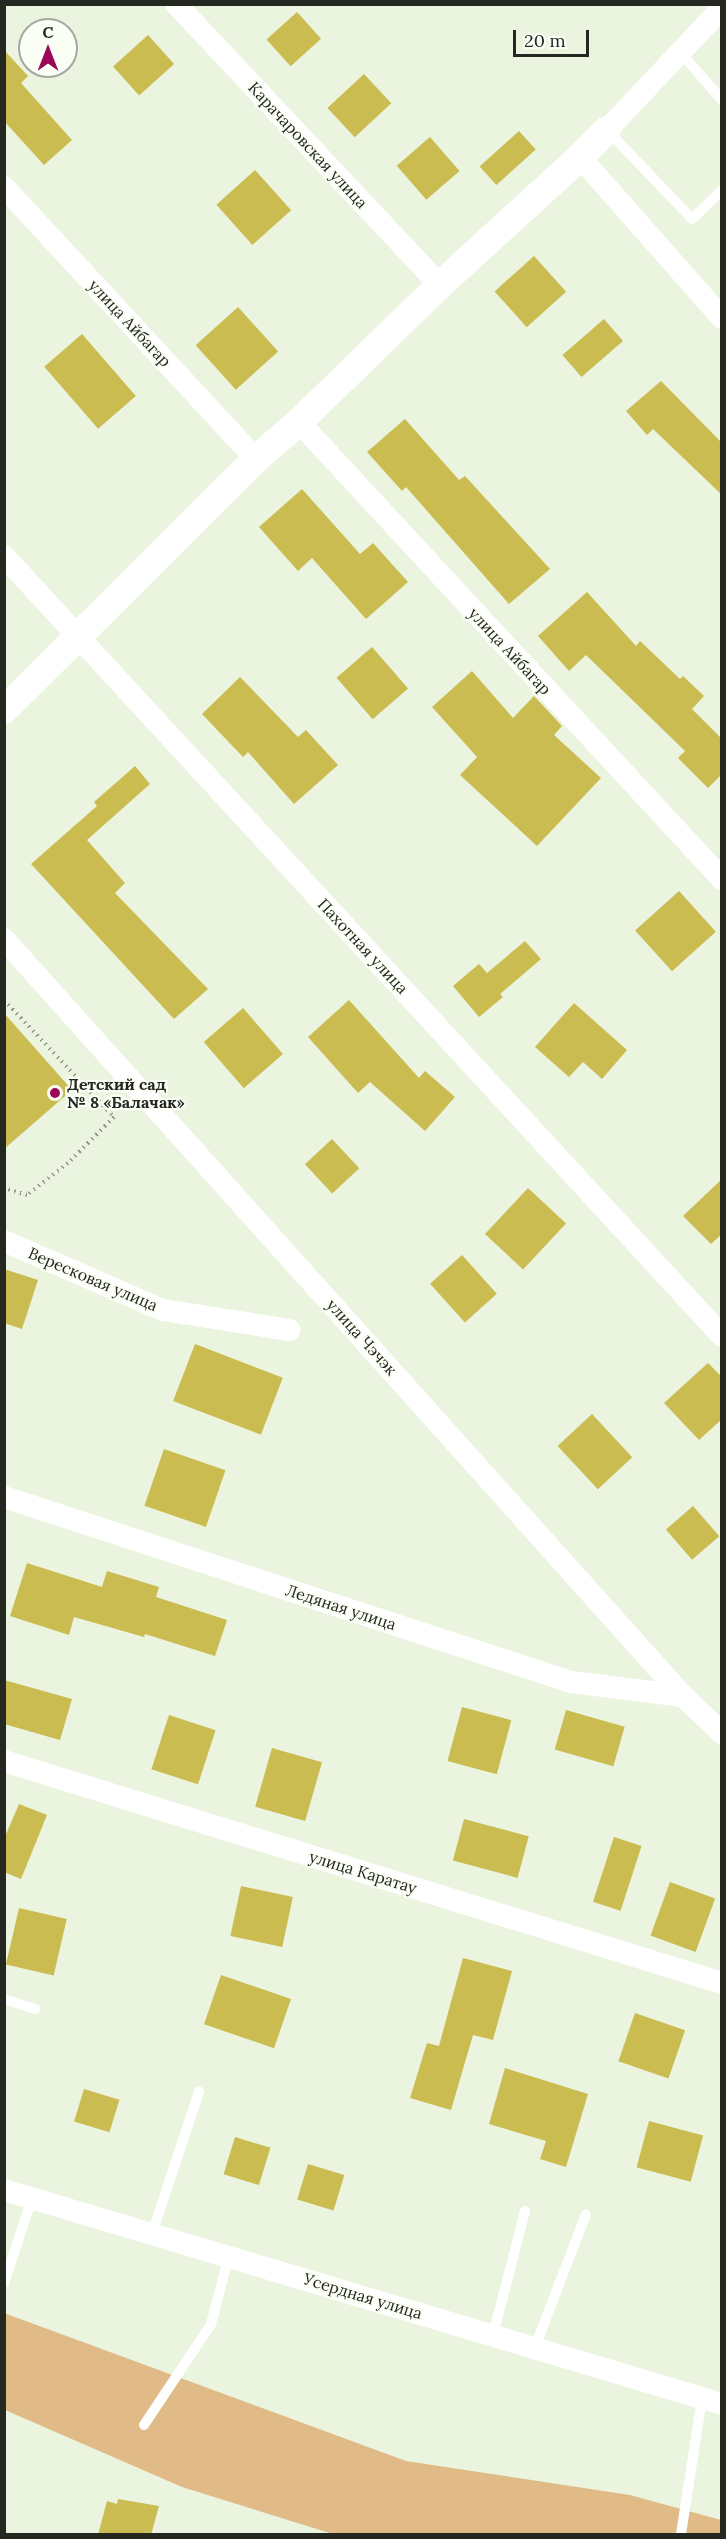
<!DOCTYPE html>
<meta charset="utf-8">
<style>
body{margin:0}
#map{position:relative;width:726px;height:2539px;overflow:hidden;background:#eaf4de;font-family:Lora,serif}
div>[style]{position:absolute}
.green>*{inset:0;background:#e0bb88}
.building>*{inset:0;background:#cbbc52;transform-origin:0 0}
.path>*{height:4px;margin-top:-2px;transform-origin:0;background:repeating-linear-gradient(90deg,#959c8c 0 1.5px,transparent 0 6px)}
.service>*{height:10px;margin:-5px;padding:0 5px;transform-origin:5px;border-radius:5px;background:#fff}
.minor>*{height:22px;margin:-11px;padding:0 11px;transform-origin:11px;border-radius:11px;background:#fff}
.tertiary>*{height:28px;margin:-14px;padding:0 14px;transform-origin:14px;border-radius:14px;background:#fff}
.dots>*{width:16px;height:16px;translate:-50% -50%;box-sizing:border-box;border:3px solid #fafef5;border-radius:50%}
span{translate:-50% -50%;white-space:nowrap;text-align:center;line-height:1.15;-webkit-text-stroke:4.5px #fafef5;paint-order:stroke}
.street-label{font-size:16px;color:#242820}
.poi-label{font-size:16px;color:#242820;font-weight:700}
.left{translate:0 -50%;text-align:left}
.frame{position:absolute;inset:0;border:6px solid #242820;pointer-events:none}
.north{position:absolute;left:18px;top:18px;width:60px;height:60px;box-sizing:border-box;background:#fafef5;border:2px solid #a4a8a0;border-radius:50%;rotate:0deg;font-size:16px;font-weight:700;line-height:24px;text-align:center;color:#242820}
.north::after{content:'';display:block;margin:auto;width:21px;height:27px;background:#9b0857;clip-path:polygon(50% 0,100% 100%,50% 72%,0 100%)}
.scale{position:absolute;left:513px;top:30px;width:76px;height:27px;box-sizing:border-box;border:3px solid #242820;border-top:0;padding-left:8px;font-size:18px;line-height:21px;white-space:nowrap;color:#242820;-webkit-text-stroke:4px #fafef5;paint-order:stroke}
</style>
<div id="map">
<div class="green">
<i style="clip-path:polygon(4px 2313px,406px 2461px,630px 2495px,721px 2520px,721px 2534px,333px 2534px,182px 2487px,5px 2410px)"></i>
</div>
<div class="building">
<i style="left:297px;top:12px;width:36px;height:41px;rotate:48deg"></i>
<i style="left:148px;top:35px;width:39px;height:47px;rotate:48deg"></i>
<i style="clip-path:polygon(4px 50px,28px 76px,21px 83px,72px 140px,44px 165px,4px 121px)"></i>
<i style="left:364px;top:74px;width:40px;height:50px;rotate:47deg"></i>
<i style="left:519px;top:131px;width:25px;height:53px;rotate:48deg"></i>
<i style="left:430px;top:137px;width:45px;height:44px;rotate:49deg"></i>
<i style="left:255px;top:170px;width:54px;height:52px;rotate:48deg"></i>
<i style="left:534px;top:256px;width:48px;height:53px;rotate:48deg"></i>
<i style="left:238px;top:307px;width:60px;height:57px;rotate:48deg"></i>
<i style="left:604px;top:319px;width:29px;height:55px;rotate:49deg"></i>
<i style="left:82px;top:334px;width:82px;height:50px;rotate:49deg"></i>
<i style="clip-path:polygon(661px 381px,722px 443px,722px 495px,653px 429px,647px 435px,626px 411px)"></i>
<i style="clip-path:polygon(405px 419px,459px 480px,465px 476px,550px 569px,509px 604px,406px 487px,402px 491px,367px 452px)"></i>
<i style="clip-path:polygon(302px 489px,360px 554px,373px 543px,408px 582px,366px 619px,312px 558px,298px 571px,259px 527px)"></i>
<i style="clip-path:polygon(587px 592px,636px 646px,640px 641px,680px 679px,683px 676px,704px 696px,692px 709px,722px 739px,722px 774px,708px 788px,678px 758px,685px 751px,586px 655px,569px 671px,538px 636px)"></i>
<i style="left:372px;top:647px;width:55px;height:47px;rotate:49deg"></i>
<i style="clip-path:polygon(472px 671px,513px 718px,534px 696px,562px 726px,554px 735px,601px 778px,537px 846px,460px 775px,477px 757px,432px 707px)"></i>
<i style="clip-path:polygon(240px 677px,298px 737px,306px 730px,338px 765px,294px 804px,248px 752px,243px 757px,202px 714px)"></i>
<i style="clip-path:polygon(135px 766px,150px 784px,87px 840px,125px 883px,115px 893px,208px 989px,174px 1019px,31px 864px,97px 806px,94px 802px)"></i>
<i style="left:679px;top:891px;width:55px;height:59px;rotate:48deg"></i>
<i style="clip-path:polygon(525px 941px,541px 959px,500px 994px,503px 997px,479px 1017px,453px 986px,479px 964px,487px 973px)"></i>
<i style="clip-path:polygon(349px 1000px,419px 1078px,425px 1071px,455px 1097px,425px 1131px,370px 1082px,358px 1093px,308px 1037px)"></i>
<i style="clip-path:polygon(574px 1003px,627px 1050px,602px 1079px,583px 1062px,569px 1077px,535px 1047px)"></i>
<i style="left:243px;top:1008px;width:61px;height:52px;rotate:49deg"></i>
<i style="clip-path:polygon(4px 1013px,72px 1090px,4px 1149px)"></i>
<i style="left:332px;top:1139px;width:40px;height:37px;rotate:47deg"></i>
<i style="clip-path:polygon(722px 1179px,722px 1234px,711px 1244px,683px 1216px)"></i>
<i style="left:528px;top:1188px;width:52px;height:63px;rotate:43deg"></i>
<i style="left:462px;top:1255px;width:52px;height:43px;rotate:48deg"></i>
<i style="clip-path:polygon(4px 1269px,38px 1280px,22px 1329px,4px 1323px)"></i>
<i style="left:195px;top:1344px;width:94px;height:61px;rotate:21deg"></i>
<i style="clip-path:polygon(708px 1363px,722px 1377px,722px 1419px,699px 1440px,664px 1403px)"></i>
<i style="left:592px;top:1414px;width:59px;height:47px;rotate:47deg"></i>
<i style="left:164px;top:1449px;width:65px;height:60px;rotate:19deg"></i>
<i style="left:693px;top:1506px;width:40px;height:36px;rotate:49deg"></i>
<i style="clip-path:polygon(27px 1563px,102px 1587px,107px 1571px,159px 1587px,156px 1597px,227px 1620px,215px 1656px,145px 1634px,144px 1637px,74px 1617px,69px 1635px,10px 1616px)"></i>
<i style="clip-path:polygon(4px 1680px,72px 1699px,60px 1740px,4px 1724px)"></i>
<i style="left:462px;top:1707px;width:51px;height:56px;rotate:15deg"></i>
<i style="left:566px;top:1710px;width:61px;height:41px;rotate:16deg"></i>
<i style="left:169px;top:1715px;width:49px;height:57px;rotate:18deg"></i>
<i style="left:272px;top:1748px;width:52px;height:61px;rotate:16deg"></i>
<i style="clip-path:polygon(19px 1804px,47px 1815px,21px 1879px,4px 1872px,4px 1839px)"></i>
<i style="left:464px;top:1819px;width:67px;height:43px;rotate:15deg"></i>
<i style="left:614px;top:1837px;width:29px;height:68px;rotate:18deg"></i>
<i style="left:670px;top:1882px;width:48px;height:57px;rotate:20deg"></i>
<i style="left:241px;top:1886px;width:53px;height:51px;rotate:12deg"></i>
<i style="left:19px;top:1908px;width:49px;height:58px;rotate:13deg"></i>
<i style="clip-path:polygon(463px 1958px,512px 1971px,493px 2040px,473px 2035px,451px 2110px,410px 2098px,427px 2043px,439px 2046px)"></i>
<i style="left:221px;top:1975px;width:74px;height:52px;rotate:19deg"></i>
<i style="left:635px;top:2013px;width:53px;height:51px;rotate:19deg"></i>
<i style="clip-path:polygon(505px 2068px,588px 2094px,566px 2167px,540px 2159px,546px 2141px,489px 2124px)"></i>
<i style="left:84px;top:2089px;width:37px;height:34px;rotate:17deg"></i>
<i style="left:649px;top:2121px;width:56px;height:48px;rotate:15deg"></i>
<i style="left:235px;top:2137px;width:37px;height:39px;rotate:17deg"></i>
<i style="left:308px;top:2164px;width:38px;height:37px;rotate:17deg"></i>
<i style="clip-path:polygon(118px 2499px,159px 2506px,151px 2535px,98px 2535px,107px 2501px,117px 2504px)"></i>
</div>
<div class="path">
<i style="left:4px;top:1000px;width:161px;rotate:46.8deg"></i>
<i style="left:114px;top:1117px;width:65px;rotate:135deg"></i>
<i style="left:68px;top:1163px;width:52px;rotate:142deg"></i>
<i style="left:27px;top:1195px;width:24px;rotate:-163deg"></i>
</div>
<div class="service">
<i style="left:680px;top:52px;width:64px;rotate:48.8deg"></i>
<i style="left:607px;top:130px;width:123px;rotate:46.3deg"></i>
<i style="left:692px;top:219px;width:42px;rotate:-44deg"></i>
<i style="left:4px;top:1999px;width:33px;rotate:18deg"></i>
<i style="left:152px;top:2234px;width:150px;rotate:-71.7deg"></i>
<i style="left:4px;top:2283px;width:89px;rotate:-71.8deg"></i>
<i style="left:493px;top:2335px;width:128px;rotate:-75.5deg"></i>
<i style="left:535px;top:2347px;width:142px;rotate:-69deg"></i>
<i style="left:144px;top:2425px;width:121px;rotate:-56.4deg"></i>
<i style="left:211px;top:2324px;width:70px;rotate:-75.2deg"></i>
<i style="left:681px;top:2534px;width:138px;rotate:-81.2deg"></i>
</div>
<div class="minor">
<i style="left:176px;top:4px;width:386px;rotate:46.8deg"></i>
<i style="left:607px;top:130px;width:168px;rotate:-46.7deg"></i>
<i style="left:580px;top:157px;width:215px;rotate:48.6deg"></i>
<i style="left:4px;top:187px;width:371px;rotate:47.2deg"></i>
<i style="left:299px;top:422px;width:623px;rotate:47.21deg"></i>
<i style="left:4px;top:556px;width:1060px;rotate:47.37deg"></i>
<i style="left:4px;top:939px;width:1017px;rotate:48.11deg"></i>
<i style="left:683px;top:1696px;width:54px;rotate:43.5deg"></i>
<i style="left:4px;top:1241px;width:173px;rotate:23.5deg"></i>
<i style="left:163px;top:1310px;width:128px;rotate:9deg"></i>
<i style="left:4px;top:1497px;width:596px;rotate:18.07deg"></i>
<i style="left:571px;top:1682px;width:113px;rotate:7.1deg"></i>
<i style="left:4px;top:1761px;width:752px;rotate:17.18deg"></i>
<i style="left:4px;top:2190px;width:749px;rotate:16.6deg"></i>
</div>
<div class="tertiary">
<i style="left:4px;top:710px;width:356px;rotate:-44.9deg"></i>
<i style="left:256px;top:459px;width:57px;rotate:-40.7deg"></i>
<i style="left:299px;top:422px;width:197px;rotate:-44.2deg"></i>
<i style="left:440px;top:285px;width:190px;rotate:-42.4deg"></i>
<i style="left:580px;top:157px;width:38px;rotate:-45deg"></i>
</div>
<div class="dots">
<i style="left:55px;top:1093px;background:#9b0857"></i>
</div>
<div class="street-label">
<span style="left:308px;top:145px;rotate:47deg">Карачаровская улица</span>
<span style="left:130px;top:323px;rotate:47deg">улица Айбагар</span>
<span style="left:510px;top:651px;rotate:47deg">улица Айбагар</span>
<span style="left:363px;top:946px;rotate:47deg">Пахотная улица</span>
<span style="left:93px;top:1279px;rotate:23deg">Вересковая улица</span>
<span style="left:362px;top:1337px;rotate:48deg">улица Чэчэк</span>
<span style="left:341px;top:1607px;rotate:18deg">Ледяная улица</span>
<span style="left:363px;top:1872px;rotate:17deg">улица Каратау</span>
<span style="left:363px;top:2296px;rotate:17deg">Усердная улица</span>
</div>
<div class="poi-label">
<span class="left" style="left:67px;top:1093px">Детский сад<br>№ 8 «Балачак»</span>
</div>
<div class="frame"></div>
<div class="north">С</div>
<div class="scale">20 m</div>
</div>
